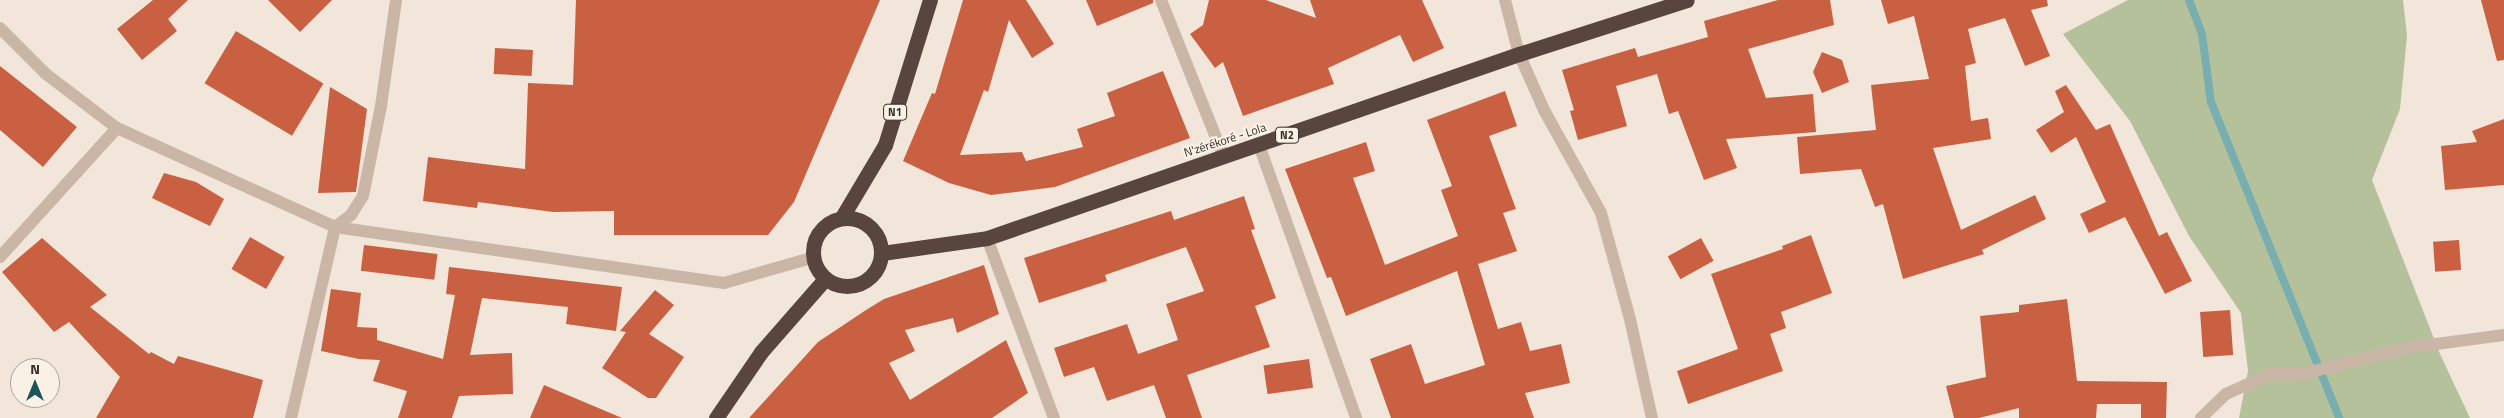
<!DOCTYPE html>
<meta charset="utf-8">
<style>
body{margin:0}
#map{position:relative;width:2504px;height:418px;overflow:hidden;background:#f2e6da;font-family:"Titillium Web",sans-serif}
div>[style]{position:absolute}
.green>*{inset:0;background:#b5c19a}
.stream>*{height:8px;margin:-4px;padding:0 4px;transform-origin:4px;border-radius:4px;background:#78aeb0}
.building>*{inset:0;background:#c96041;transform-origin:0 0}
.street>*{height:12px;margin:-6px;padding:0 6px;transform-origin:6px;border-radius:6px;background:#cab6a6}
.highway>*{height:15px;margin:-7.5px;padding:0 7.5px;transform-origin:7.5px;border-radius:7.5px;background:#57453e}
.highway>.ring{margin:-7.5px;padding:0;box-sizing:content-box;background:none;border:15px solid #57453e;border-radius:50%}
span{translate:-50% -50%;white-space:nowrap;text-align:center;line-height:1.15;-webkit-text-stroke:4.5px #faf1e6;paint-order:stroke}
.shield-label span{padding:1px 4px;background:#faf1e6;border:1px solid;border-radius:4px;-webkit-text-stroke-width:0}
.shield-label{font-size:11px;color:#362c27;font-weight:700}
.street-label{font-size:12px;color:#362c27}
.north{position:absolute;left:10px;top:358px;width:50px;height:50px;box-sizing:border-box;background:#faf1e6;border:1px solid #aca29a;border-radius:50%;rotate:0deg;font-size:14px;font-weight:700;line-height:20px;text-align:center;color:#362c27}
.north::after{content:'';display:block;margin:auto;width:18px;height:22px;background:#1b5559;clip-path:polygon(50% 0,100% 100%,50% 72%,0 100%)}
</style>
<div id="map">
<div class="green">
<i style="clip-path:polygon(2128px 0,2403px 0,2407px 36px,2400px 109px,2372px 180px,2440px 354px,2470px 418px,2239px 418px,2248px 371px,2241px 313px,2189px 236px,2130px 121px,2063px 34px)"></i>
</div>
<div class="stream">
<i style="left:2189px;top:0;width:36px;rotate:69deg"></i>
<i style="left:2202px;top:34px;width:69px;rotate:82.5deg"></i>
<i style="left:2211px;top:102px;width:341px;rotate:67.9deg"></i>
</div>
<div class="building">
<i style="clip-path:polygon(153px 0,188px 0,168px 19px,177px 31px,142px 60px,117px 29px)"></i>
<i style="clip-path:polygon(268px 0,332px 0,300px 32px)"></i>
<i style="clip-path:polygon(576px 0,880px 0,794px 202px,768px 235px,614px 235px,614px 211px,553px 212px,478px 202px,477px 208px,423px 201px,428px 157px,525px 169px,528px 83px,573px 85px)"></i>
<i style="clip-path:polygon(963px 0,1026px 0,1054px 44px,1032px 58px,1009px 20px,988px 92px,984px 90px,960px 155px,1022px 152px,1026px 161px,1083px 147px,1077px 129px,1115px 116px,1107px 93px,1163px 71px,1190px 138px,1055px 187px,991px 195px,949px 183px,903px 161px,932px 93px,935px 94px)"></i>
<i style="clip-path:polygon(1086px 0,1153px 0,1153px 3px,1097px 26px)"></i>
<i style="clip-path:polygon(1209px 0,1266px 0,1316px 18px,1310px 0,1422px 0,1444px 48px,1413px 62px,1400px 35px,1328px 68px,1334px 84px,1243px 116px,1223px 62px,1215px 68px,1190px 34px,1203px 25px)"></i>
<i style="clip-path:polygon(1778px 0,1830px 0,1834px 25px,1748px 49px,1766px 98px,1813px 94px,1816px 132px,1726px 139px,1737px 168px,1704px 180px,1678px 111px,1669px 114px,1657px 74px,1616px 86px,1627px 126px,1578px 140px,1570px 111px,1574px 110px,1562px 70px,1635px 48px,1638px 57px,1708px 37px,1704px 21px)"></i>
<i style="clip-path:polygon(1881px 0,2047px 0,2048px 6px,2031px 10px,2050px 56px,2025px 66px,2005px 18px,1968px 29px,1976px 63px,1965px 66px,1971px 121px,1988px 118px,1991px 139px,1933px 148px,1961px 230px,2035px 195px,2046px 219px,1982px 250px,1984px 254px,1903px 279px,1883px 204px,1875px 207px,1861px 169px,1800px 174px,1797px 137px,1876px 130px,1871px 85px,1929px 79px,1914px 16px,1888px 24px)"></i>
<i style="clip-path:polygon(2481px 0,2504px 0,2504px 60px,2497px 61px)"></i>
<i style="left:236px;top:31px;width:102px;height:61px;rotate:31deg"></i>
<i style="left:495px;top:48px;width:38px;height:26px;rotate:3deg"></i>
<i style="clip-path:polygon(1822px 52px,1842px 60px,1849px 82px,1822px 93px,1813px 72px)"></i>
<i style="clip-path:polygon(0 66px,77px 127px,43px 167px,0 130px)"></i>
<i style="clip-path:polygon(2066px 85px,2096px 130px,2110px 124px,2159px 236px,2167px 232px,2192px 281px,2165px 294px,2125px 217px,2089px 233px,2080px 214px,2106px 202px,2076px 137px,2051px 153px,2036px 130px,2064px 112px,2055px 91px)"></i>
<i style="clip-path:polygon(330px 87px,367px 109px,356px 192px,318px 193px)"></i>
<i style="clip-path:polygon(1505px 91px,1517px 126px,1489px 136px,1516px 209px,1503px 213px,1517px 251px,1478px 264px,1498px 329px,1521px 322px,1530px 351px,1561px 344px,1570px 383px,1525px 393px,1534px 418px,1391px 418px,1370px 359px,1411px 344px,1425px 384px,1485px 365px,1457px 271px,1346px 316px,1331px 277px,1327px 278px,1285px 169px,1366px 142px,1375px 171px,1353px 178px,1385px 265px,1458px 236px,1441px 190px,1452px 186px,1427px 120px)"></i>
<i style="clip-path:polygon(2504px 119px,2504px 185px,2445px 190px,2441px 146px,2477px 142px,2472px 131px)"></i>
<i style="clip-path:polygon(164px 173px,196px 182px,224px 199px,210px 226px,152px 198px)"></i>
<i style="clip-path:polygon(1244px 196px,1255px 229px,1251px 230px,1276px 298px,1255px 306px,1270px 347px,1187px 375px,1202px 418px,1166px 418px,1154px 385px,1107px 401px,1094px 367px,1064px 377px,1054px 348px,1127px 324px,1138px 354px,1178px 340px,1166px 304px,1204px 291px,1186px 247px,1105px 275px,1107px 281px,1039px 303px,1024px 258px,1171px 211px,1174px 220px)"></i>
<i style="clip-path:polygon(1811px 235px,1832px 293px,1781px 312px,1786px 328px,1770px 334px,1783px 371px,1688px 404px,1677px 371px,1738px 349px,1711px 274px,1783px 249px,1782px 246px)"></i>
<i style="left:250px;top:237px;width:40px;height:37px;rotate:30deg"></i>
<i style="clip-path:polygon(42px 238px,107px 295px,90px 307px,149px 354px,151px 352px,174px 364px,178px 356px,263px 380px,253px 418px,96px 418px,120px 377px,69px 322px,54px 332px,2px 272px)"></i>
<i style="left:1701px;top:238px;width:26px;height:38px;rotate:61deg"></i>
<i style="left:2459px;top:240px;width:30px;height:26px;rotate:86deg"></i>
<i style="left:364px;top:245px;width:74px;height:26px;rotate:7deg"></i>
<i style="clip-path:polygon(984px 265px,999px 314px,957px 333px,953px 318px,905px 330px,915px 351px,889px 363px,910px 400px,1006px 340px,1028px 393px,992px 418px,749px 418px,818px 342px,866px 310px,884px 299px)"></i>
<i style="clip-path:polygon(449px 267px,622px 287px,616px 331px,566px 324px,568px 307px,482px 298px,470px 355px,512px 353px,513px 394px,459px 396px,452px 418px,398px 418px,407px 391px,373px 381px,380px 360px,359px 359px,321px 351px,331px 289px,361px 293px,357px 327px,377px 328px,377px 340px,443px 359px,455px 295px,446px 294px)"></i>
<i style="clip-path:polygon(655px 290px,674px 305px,649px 334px,684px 357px,656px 398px,648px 398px,602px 368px,626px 332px,620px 331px)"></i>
<i style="clip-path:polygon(2067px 299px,2077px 381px,2167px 382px,2166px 418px,2141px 418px,2141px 404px,2097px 404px,2096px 418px,2019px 418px,2019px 408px,1979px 418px,1954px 418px,1946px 386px,1986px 377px,1980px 316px,2019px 312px,2019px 305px)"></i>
<i style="left:2230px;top:310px;width:45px;height:30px;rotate:86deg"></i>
<i style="left:1309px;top:359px;width:29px;height:46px;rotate:82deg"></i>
<i style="clip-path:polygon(544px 385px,622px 418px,530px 418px)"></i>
</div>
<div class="street">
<i style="left:1161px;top:0;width:167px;rotate:68.2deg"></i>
<i style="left:1505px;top:0;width:56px;rotate:75.5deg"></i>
<i style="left:1519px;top:54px;width:61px;rotate:65.9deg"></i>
<i style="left:1544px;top:110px;width:118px;rotate:61deg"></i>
<i style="left:1601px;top:213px;width:110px;rotate:74.7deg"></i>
<i style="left:1630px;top:319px;width:101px;rotate:77.5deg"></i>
<i style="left:0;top:28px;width:65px;rotate:45deg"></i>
<i style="left:46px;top:74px;width:89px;rotate:37.3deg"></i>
<i style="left:117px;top:128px;width:239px;rotate:24.4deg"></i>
<i style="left:335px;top:227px;width:393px;rotate:8.2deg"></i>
<i style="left:724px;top:283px;width:91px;rotate:-16deg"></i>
<i style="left:1259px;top:145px;width:290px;rotate:70.4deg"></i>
<i style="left:987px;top:238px;width:192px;rotate:69.6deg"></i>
<i style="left:0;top:257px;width:174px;rotate:-47.8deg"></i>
<i style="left:291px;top:418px;width:196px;rotate:-77deg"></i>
<i style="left:335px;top:227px;width:20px;rotate:-37deg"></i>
<i style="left:351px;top:215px;width:22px;rotate:-58deg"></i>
<i style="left:363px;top:196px;width:92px;rotate:-78.7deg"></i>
<i style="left:381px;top:106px;width:107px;rotate:-81.9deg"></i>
<i style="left:2201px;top:418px;width:35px;rotate:-44deg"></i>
<i style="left:2226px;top:394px;width:48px;rotate:-24.4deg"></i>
<i style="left:2270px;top:374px;width:36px;rotate:-2deg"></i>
<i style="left:2306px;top:373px;width:103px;rotate:-14deg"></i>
<i style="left:2406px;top:348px;width:99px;rotate:-7.6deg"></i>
</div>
<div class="highway">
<i style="left:842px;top:217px;width:84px;rotate:-59.2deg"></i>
<i style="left:885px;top:145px;width:152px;rotate:-72.8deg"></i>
<i class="ring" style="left:813px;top:218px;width:53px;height:53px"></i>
<i style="left:882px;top:253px;width:106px;rotate:-8.1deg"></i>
<i style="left:987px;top:238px;width:563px;rotate:-19.08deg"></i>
<i style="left:1519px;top:54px;width:176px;rotate:-17.8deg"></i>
<i style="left:716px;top:418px;width:80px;rotate:-55.7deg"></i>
<i style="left:761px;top:352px;width:96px;rotate:-48.8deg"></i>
</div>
<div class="shield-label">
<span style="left:895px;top:112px">N1</span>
<span style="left:1287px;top:135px">N2</span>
</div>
<div class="street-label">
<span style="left:1225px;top:140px;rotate:-18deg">N'zérékoré - Lola</span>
</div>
<div class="north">N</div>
</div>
